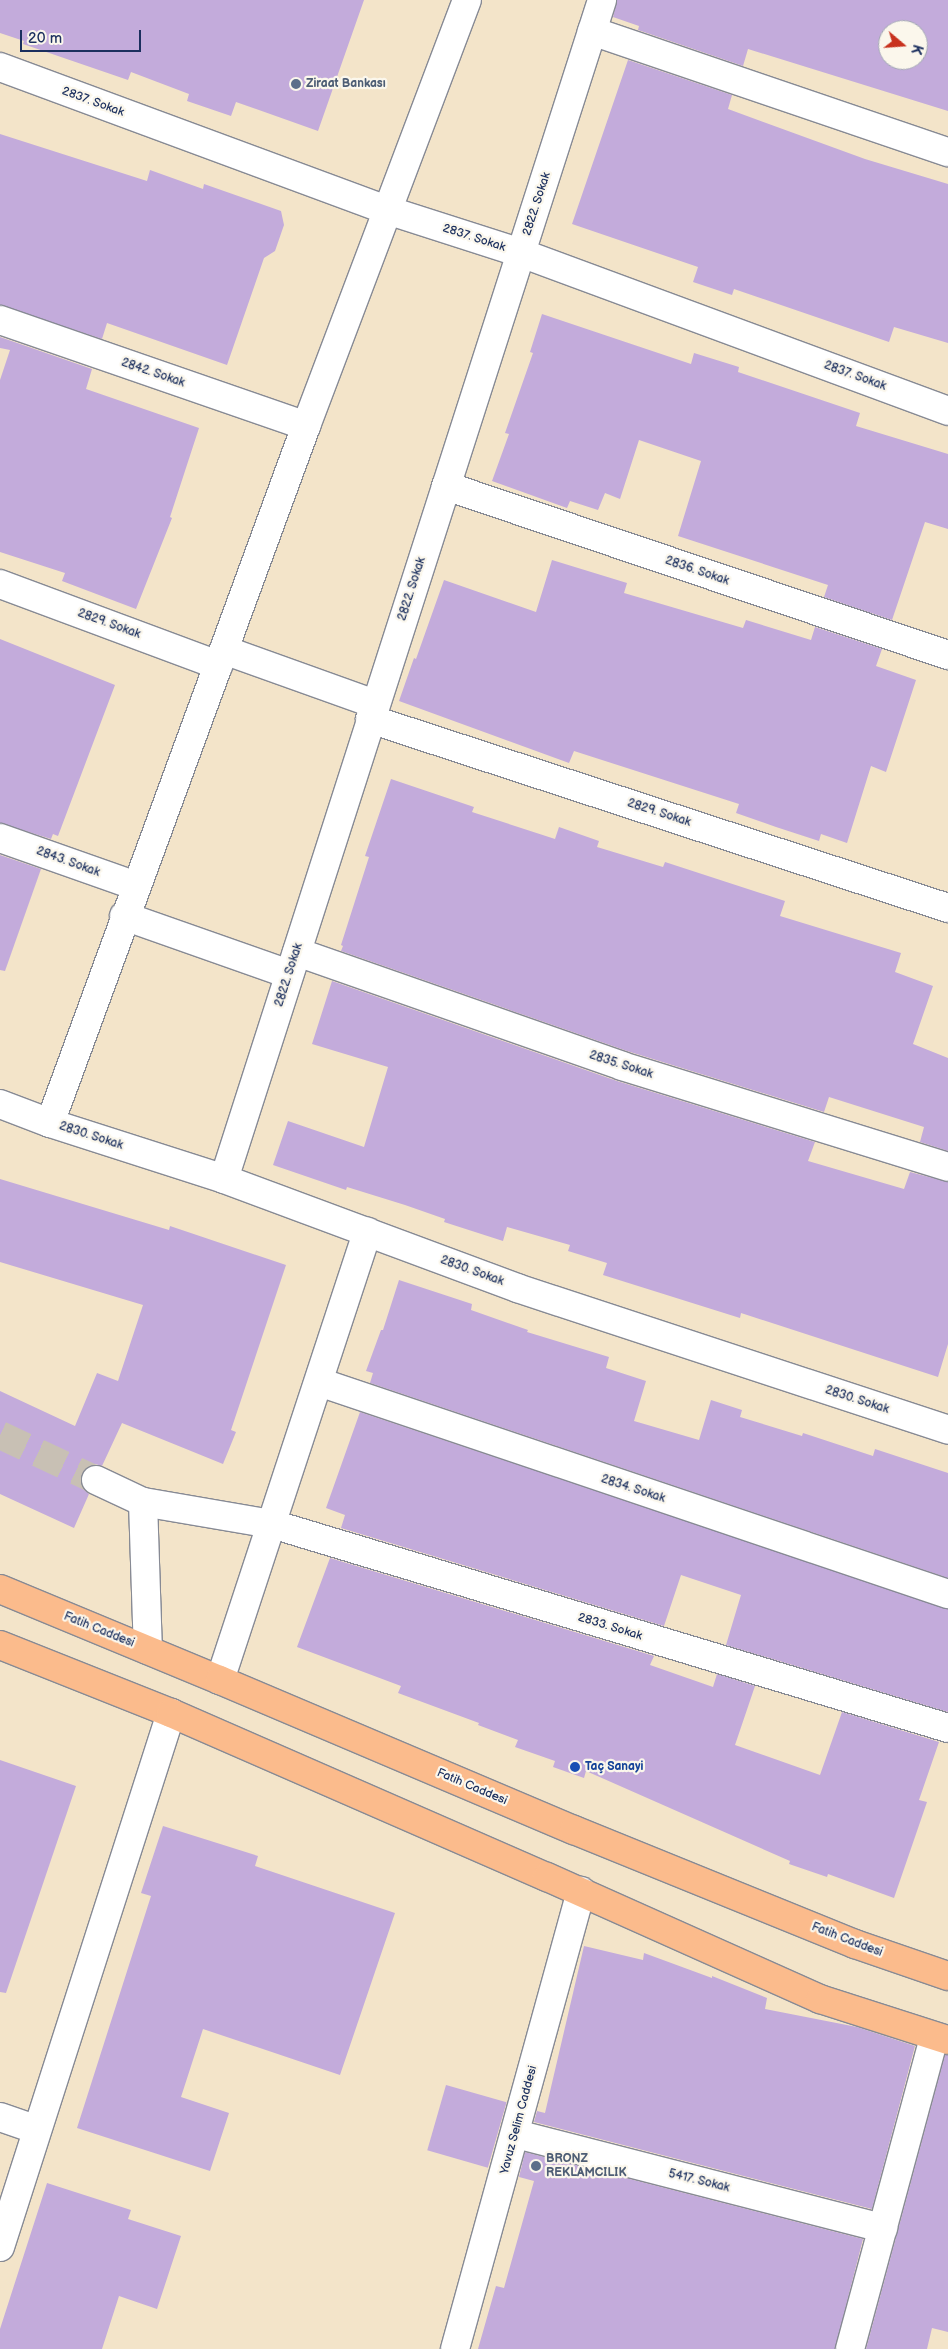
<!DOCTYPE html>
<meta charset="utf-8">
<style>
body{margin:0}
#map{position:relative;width:948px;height:2349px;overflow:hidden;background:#f3e4c9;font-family:"Balsamiq Sans",sans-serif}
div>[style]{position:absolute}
.building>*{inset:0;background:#c3abdb;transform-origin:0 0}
.minor-tunnel>*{height:28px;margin-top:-14px;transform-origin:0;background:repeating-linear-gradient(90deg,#c8c0b4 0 28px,transparent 0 42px)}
.roads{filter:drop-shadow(1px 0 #878a94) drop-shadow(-1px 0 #878a94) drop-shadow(0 1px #878a94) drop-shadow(0 -1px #878a94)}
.minor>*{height:28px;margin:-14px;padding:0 14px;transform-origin:14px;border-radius:14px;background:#fff}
.major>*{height:28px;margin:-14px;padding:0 14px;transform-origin:14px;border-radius:14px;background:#fbbb8c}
.dots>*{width:14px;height:14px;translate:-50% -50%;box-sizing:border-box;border:2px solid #fbf7ec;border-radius:50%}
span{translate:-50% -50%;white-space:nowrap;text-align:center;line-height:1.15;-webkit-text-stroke:4.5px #fbf7ec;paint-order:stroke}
.service-label{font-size:12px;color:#4e5e75;font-weight:700}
.left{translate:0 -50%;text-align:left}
.street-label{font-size:12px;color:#1b2f5e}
.transit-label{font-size:12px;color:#164399;font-weight:700}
.north{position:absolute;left:878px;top:20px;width:50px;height:50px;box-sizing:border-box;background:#fbf7ec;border:1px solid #a1a7b3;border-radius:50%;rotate:108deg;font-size:14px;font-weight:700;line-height:20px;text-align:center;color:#1b2f5e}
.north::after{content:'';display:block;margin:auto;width:18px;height:22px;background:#c8321e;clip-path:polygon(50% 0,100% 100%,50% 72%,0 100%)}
.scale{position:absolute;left:20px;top:30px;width:121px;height:22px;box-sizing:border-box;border:2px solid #1b2f5e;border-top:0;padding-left:6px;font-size:15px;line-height:18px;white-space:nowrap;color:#1b2f5e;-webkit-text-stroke:4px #fbf7ec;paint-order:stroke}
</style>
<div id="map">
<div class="building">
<i style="clip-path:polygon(0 0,364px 0,318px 131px,236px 102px,231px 116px,187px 101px,189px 94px,131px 72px,128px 80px,23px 44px,24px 41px,0 33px)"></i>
<i style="clip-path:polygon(evenodd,617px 0,948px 0,948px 111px,748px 49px,743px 66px,638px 30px,639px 26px,613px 17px,617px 0,888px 30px,918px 30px,918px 60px,888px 60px,888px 30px)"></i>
<i style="clip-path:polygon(628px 60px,732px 95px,728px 109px,865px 159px,948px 184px,948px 343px,894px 327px,889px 342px,734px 289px,732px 295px,693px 282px,698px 267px,572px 224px)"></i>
<i style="clip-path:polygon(0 134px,147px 181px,150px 170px,203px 189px,204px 184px,281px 211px,284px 225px,275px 251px,264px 258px,227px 365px,107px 323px,102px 339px,0 305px)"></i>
<i style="clip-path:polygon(542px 314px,691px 364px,694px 353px,739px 367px,738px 372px,860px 413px,856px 426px,948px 454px,948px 529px,925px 522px,892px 620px,824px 597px,828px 585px,678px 536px,701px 461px,639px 440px,620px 499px,605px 493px,598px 510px,570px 501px,567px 508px,492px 481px,509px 434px,505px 433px,533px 353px,530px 352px)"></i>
<i style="clip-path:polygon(0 337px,92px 369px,86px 389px,199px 428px,170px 517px,172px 518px,136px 609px,62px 581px,65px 573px,0 552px,0 380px,10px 350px,0 348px)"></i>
<i style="clip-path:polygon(552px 560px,627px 583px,624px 593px,743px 628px,746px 620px,811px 640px,815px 627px,882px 649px,876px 666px,916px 680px,886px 772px,871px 766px,847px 843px,821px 834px,819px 841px,776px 827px,736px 813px,739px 804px,574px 751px,569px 763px,399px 701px,414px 658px,416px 659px,444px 580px,536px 612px)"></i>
<i style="clip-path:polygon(0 639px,115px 685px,58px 836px,53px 834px,51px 839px,0 823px)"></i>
<i style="clip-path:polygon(391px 779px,474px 807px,472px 812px,555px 839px,559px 827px,599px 841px,597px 847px,663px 867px,665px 862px,785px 901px,780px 916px,901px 953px,895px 972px,933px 986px,913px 1044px,948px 1058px,948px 1151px,920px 1142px,924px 1127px,829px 1097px,824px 1112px,627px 1051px,341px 951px,343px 946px,341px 945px,369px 857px,365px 856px)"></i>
<i style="clip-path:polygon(0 855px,41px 869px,5px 971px,0 970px)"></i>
<i style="clip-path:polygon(332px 981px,617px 1081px,815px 1142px,808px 1161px,904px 1189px,910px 1172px,948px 1182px,948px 1344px,938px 1377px,741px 1313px,740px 1318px,603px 1275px,607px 1263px,568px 1251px,570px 1245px,507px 1227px,503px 1241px,444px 1222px,445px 1219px,405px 1205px,347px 1187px,346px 1190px,273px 1165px,288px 1121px,364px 1147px,388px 1067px,312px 1044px)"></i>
<i style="clip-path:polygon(0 1179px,169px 1230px,170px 1226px,286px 1265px,231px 1430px,236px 1432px,223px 1464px,122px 1423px,102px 1466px,95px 1464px,87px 1467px,82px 1474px,80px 1481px,83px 1489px,89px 1494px,74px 1528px,0 1494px,0 1391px,75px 1426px,97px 1373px,118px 1381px,143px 1305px,0 1262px)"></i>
<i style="clip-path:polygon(399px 1280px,472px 1304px,471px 1310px,528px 1330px,527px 1332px,609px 1357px,606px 1368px,646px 1381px,634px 1421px,699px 1440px,711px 1400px,742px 1410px,740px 1417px,802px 1436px,803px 1433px,873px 1456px,875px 1449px,948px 1473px,948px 1578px,370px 1383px,373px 1373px,366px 1371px,381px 1330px,383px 1330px)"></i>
<i style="clip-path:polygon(360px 1412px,948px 1609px,948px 1712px,726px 1645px,741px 1595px,681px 1575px,664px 1626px,341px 1528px,345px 1515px,326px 1508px)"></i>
<i style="clip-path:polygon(330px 1558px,654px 1656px,650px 1665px,713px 1687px,717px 1674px,755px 1686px,735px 1745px,820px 1775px,842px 1712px,939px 1742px,919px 1800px,927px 1802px,894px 1898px,828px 1874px,827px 1877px,789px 1864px,790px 1861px,586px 1771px,584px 1778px,553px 1767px,555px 1761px,515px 1747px,518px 1740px,478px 1725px,479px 1723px,398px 1693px,401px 1686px,297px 1647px)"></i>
<i style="clip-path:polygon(0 1760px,76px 1786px,6px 1993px,0 1992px)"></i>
<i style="clip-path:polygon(163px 1826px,258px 1856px,255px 1866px,395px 1913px,340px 2075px,203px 2029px,181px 2097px,229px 2113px,210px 2171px,77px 2128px,151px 1896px,141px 1893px)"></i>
<i style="clip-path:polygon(584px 1946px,643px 1960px,644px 1953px,712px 1978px,712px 1976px,767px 1998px,765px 2009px,857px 2027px,915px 2046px,872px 2209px,534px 2122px,537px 2111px,545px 2113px)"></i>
<i style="clip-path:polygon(945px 2055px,948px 2055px,948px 2332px,932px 2328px,927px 2349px,866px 2349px)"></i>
<i style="left:446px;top:2085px;width:63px;height:68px;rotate:16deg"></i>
<i style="clip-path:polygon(525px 2152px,863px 2239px,835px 2349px,478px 2349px,496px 2286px,504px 2288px,534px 2181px,519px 2177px)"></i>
<i style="clip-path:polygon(47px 2183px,131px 2210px,128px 2219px,181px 2236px,157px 2309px,119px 2296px,102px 2349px,0 2349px,0 2329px)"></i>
</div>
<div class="minor-tunnel">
<i style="left:0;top:1435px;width:106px;rotate:25.1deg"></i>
</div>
<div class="roads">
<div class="minor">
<i style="left:592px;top:31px;width:376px;rotate:18.8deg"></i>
<i style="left:0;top:67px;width:413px;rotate:20.3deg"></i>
<i style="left:387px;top:210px;width:141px;rotate:17.8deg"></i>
<i style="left:521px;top:253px;width:455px;rotate:20.3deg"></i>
<i style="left:0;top:320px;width:324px;rotate:19.1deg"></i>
<i style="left:446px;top:486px;width:530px;rotate:18.61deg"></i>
<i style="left:0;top:584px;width:233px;rotate:20.4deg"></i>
<i style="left:224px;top:650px;width:160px;rotate:19.7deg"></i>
<i style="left:370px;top:719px;width:608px;rotate:18.11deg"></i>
<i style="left:0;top:838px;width:144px;rotate:19.4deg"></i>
<i style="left:124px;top:916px;width:175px;rotate:19.4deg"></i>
<i style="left:297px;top:952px;width:344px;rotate:19.3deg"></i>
<i style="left:622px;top:1066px;width:341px;rotate:17.2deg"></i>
<i style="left:0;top:1104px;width:53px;rotate:20.8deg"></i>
<i style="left:50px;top:1123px;width:183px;rotate:17.8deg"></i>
<i style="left:224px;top:1179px;width:313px;rotate:20.4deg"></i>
<i style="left:517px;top:1288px;width:454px;rotate:18.2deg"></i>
<i style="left:50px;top:1123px;width:743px;rotate:-69.83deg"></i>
<i style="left:306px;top:426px;width:455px;rotate:-69.3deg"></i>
<i style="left:224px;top:1179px;width:1238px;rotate:-72.22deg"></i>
<i style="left:319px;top:1382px;width:664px;rotate:18.63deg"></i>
<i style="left:96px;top:1480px;width:52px;rotate:25.1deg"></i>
<i style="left:143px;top:1502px;width:148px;rotate:88.1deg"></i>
<i style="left:143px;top:1502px;width:131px;rotate:9.7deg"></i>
<i style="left:272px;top:1524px;width:706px;rotate:16.79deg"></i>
<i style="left:220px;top:1680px;width:472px;rotate:-71.8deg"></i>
<i style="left:0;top:2117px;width:39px;rotate:19deg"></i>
<i style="left:516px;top:2134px;width:379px;rotate:14.4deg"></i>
<i style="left:0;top:2247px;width:561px;rotate:-72.24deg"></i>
<i style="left:455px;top:2349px;width:475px;rotate:-74.6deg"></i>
<i style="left:850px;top:2349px;width:323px;rotate:-74.9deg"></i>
</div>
<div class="major">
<i style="left:0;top:1589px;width:238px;rotate:22.5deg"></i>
<i style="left:220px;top:1680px;width:384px;rotate:23deg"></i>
<i style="left:574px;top:1830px;width:303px;rotate:22.1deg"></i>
<i style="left:855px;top:1944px;width:98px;rotate:19deg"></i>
<i style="left:0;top:1645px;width:184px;rotate:21.7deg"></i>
<i style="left:171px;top:1713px;width:410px;rotate:23.6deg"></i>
<i style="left:547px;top:1877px;width:299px;rotate:24.1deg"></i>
<i style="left:820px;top:1999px;width:134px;rotate:17.8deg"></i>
</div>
</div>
<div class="dots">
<i style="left:296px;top:84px;background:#5c6f8a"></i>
<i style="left:575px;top:1767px;background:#1a4fb4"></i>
<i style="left:536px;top:2166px;background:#5c6f8a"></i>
</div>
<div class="service-label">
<span class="left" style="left:306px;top:84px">Ziraat Bankası</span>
<span class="left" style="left:546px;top:2166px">BRONZ<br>REKLAMCILIK</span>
</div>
<div class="street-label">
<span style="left:93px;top:102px;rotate:20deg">2837. Sokak</span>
<span style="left:537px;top:204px;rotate:-72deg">2822. Sokak</span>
<span style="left:474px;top:238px;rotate:18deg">2837. Sokak</span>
<span style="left:153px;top:373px;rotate:19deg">2842. Sokak</span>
<span style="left:855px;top:376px;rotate:20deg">2837. Sokak</span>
<span style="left:697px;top:571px;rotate:19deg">2836. Sokak</span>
<span style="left:412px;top:589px;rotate:-72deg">2822. Sokak</span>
<span style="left:109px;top:624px;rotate:20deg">2829. Sokak</span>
<span style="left:659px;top:813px;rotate:18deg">2829. Sokak</span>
<span style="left:68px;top:862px;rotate:20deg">2843. Sokak</span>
<span style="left:289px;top:975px;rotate:-72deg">2822. Sokak</span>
<span style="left:621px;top:1065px;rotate:18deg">2835. Sokak</span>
<span style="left:91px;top:1136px;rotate:18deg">2830. Sokak</span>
<span style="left:472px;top:1271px;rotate:20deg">2830. Sokak</span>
<span style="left:857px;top:1400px;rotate:18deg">2830. Sokak</span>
<span style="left:633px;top:1489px;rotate:18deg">2834. Sokak</span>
<span style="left:610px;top:1627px;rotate:17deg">2833. Sokak</span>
<span style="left:99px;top:1630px;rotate:22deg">Fatih Caddesi</span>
<span style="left:472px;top:1787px;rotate:23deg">Fatih Caddesi</span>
<span style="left:847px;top:1940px;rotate:21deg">Fatih Caddesi</span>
<span style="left:519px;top:2120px;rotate:-75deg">Yavuz Selim Caddesi</span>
<span style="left:699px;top:2181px;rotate:14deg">5417. Sokak</span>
</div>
<div class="transit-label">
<span class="left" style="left:585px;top:1767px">Taç Sanayi</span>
</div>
<div class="north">K</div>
<div class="scale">20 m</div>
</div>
